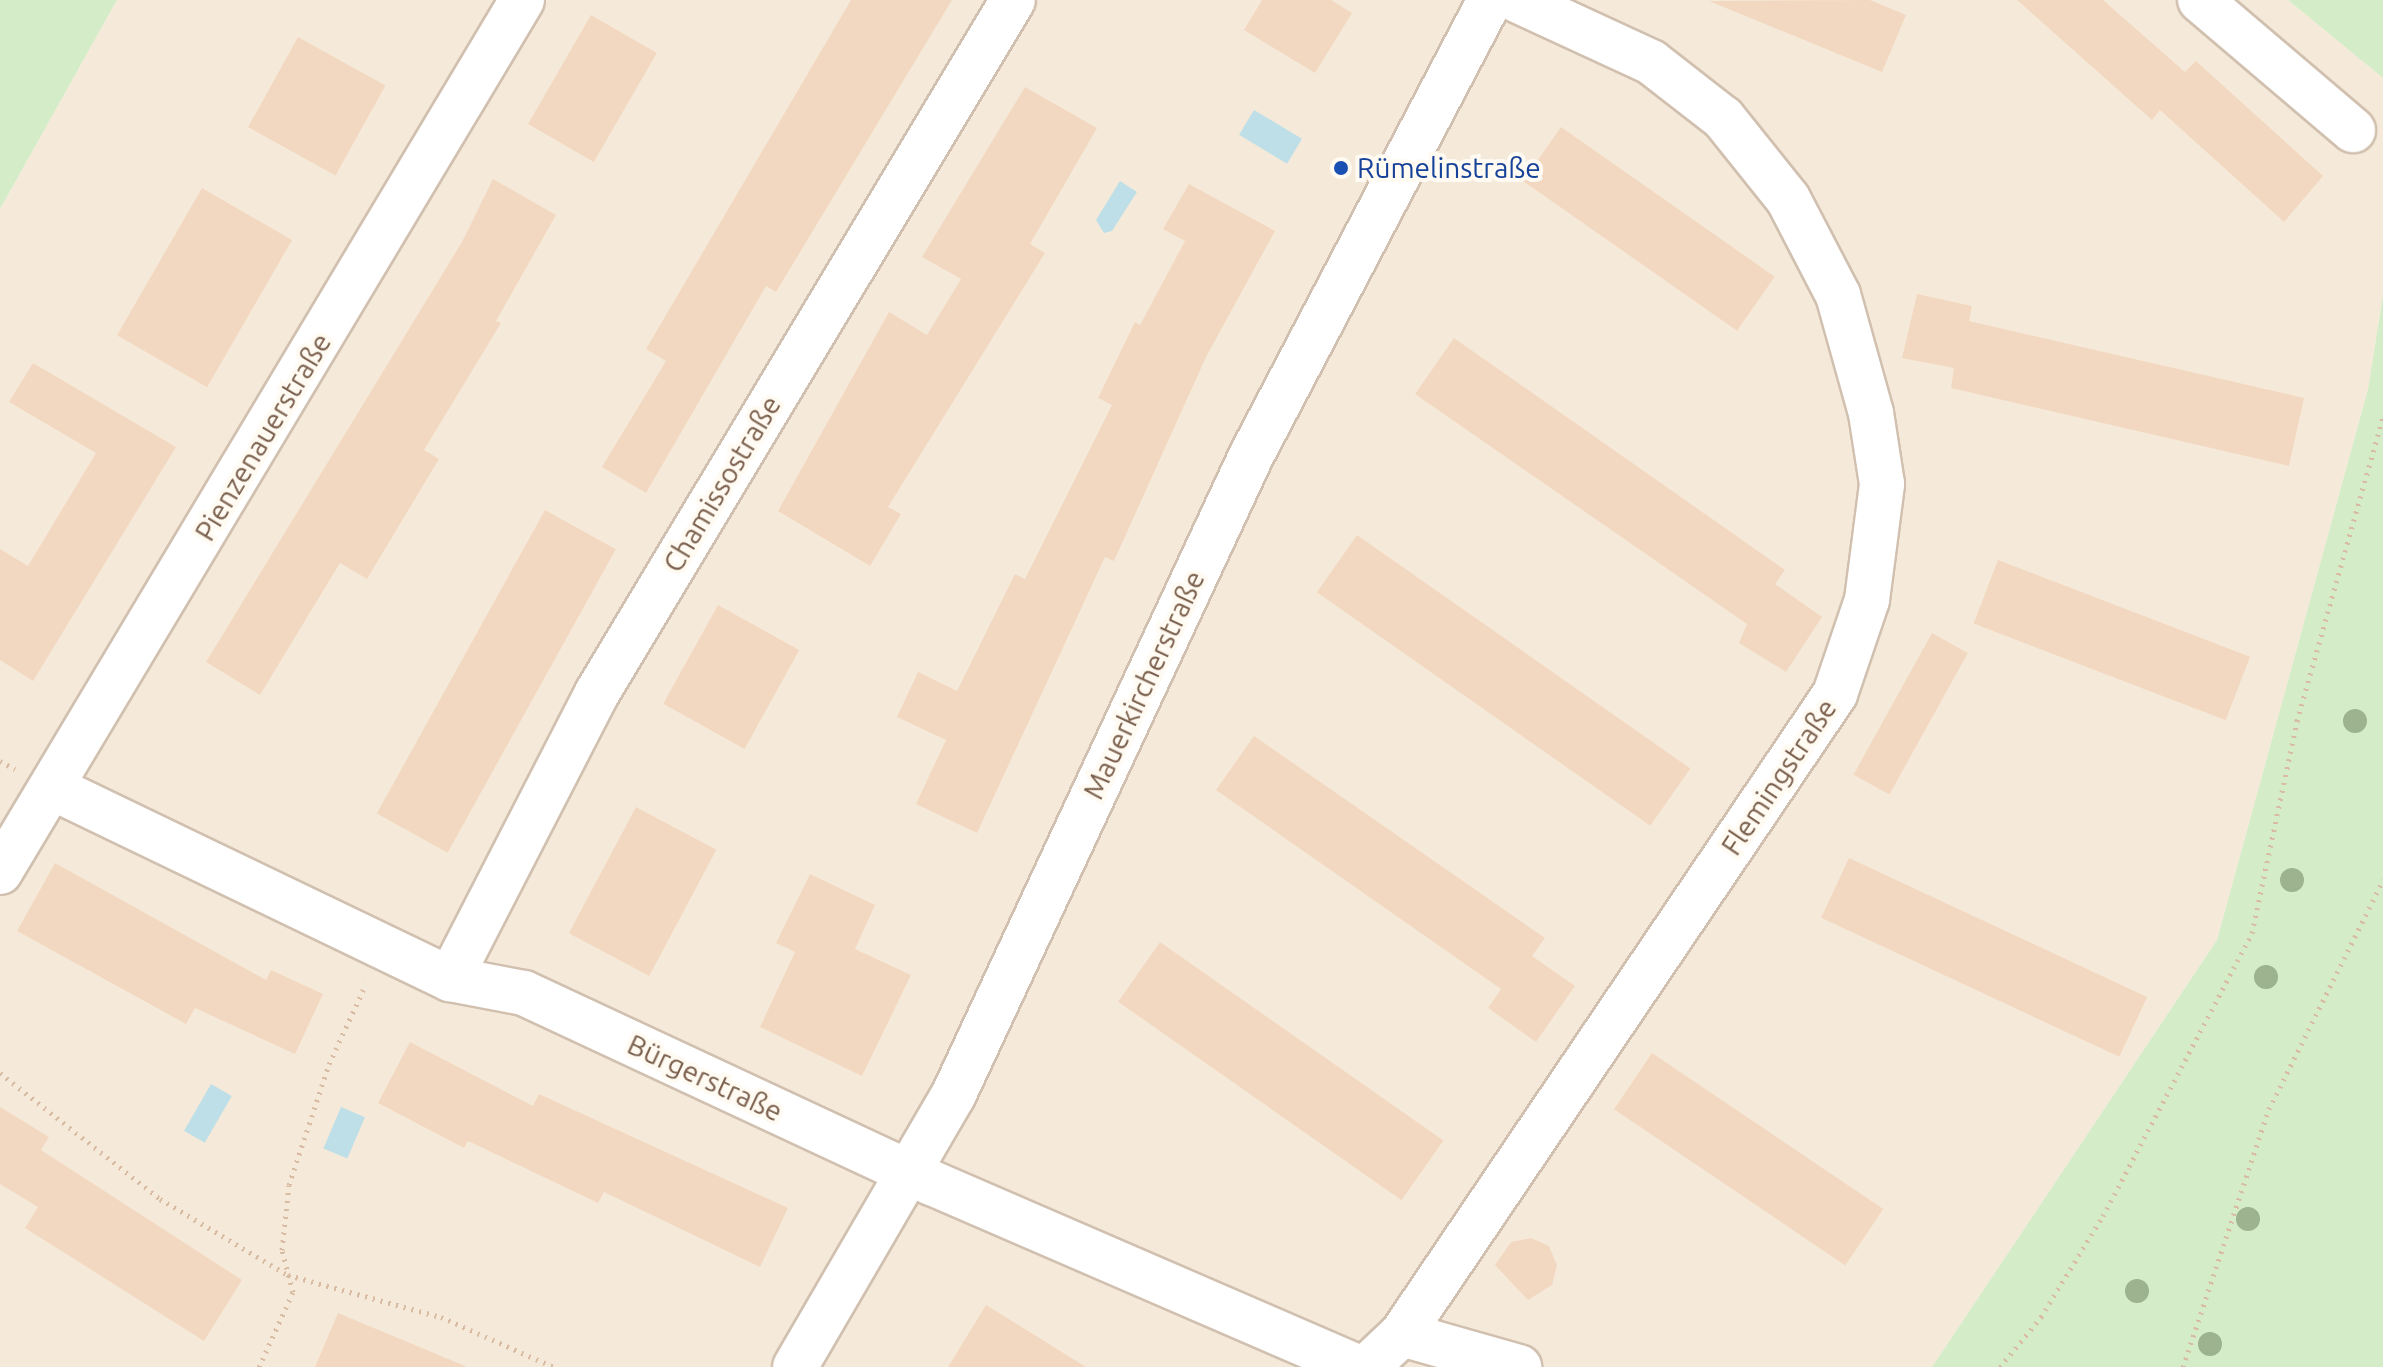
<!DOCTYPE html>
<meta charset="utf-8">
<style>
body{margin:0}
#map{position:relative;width:2383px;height:1367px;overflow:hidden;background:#fdf7eb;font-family:Ubuntu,sans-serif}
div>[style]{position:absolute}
.residential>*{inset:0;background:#f5ead9}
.green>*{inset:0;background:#d4ecc8}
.water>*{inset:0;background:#bedfe8;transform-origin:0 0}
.building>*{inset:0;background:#f3d8c1;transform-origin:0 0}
.path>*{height:5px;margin-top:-2.5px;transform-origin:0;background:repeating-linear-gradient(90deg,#d9bba3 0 2px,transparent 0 8px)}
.roads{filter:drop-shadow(2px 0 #d1c0af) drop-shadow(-2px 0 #d1c0af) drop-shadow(0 2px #d1c0af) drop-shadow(0 -2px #d1c0af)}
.minor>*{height:44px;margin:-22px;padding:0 22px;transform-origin:22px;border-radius:22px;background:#fff}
.trees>*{width:24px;height:24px;margin:-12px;border-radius:50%;background:#9db28e}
.dots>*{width:22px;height:22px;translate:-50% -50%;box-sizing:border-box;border:4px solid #fffaf2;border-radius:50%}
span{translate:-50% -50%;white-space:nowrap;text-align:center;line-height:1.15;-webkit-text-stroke:8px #fffaf2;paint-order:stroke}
.transit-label{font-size:28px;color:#164399}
.left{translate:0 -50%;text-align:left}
.street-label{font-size:28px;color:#7a5f4c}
</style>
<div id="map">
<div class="residential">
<i style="clip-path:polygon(117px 0,2288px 0,2383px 78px,2383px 295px,2368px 389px,2217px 940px,1932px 1367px,0 1367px,0 209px)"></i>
</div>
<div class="green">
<i style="clip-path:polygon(0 0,117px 0,0 209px)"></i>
<i style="clip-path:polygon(2288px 0,2383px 0,2383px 78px)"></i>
<i style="clip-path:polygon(2383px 295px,2383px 1367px,1932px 1367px,2217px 940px,2368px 389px)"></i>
</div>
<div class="water">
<i style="left:1254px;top:110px;width:56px;height:29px;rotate:31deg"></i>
<i style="clip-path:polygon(1120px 181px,1137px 192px,1112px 231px,1104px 233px,1096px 220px)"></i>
<i style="left:211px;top:1084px;width:24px;height:54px;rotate:30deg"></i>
<i style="left:341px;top:1107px;width:26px;height:45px;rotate:23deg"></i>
</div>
<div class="building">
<i style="clip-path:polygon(851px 0,952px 0,776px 292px,766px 286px,646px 493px,602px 467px,666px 361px,646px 349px)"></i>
<i style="clip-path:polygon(1262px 0,1331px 0,1352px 13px,1315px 73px,1244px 30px)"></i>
<i style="clip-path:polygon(1870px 0,1906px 15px,1882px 72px,1709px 1px)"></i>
<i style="clip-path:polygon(2017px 0,2103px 0,2185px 72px,2196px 61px,2323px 176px,2284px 222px,2160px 110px,2152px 120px)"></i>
<i style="left:591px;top:15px;width:76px;height:126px;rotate:30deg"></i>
<i style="left:298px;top:37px;width:100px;height:103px;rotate:29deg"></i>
<i style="clip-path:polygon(1025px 87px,1097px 128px,1030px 244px,1045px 253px,888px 507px,901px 514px,870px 566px,778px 511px,889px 312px,927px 335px,961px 279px,922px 257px)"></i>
<i style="left:1561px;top:127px;width:261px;height:66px;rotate:35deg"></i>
<i style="clip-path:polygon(493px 179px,556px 215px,496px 321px,501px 323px,424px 450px,439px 459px,367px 579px,340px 563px,260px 695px,206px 662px,462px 242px)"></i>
<i style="clip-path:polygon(1189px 184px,1275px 231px,1206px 357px,1114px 561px,1105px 557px,977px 833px,916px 804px,946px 740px,897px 717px,918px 672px,957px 691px,1015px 574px,1025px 579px,1112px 405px,1098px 398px,1135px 322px,1140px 325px,1185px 241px,1163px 229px)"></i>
<i style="left:202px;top:188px;width:104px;height:170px;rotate:30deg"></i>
<i style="clip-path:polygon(1917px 294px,1972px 306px,1969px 321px,2304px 398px,2289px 466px,1951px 388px,1954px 368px,1902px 358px)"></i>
<i style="clip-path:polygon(1454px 338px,1785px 570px,1775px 584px,1822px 617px,1786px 672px,1739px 643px,1747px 624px,1415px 394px)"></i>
<i style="clip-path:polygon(33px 363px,176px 447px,33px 681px,0 660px,0 549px,28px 566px,96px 453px,9px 402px)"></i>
<i style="left:545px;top:510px;width:81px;height:347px;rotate:29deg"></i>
<i style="left:1357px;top:535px;width:407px;height:70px;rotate:35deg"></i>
<i style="left:1998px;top:560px;width:270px;height:68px;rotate:21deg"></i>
<i style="left:718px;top:605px;width:93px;height:113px;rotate:29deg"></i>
<i style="left:1932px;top:633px;width:41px;height:162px;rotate:29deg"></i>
<i style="clip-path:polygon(1254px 736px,1545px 938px,1532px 956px,1575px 986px,1536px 1042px,1488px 1008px,1501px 989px,1216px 790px)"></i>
<i style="left:636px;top:807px;width:91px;height:143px;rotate:28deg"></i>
<i style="left:1849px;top:858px;width:329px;height:66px;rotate:25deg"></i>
<i style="clip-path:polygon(55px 863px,266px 980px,271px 970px,323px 994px,295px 1054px,195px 1008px,186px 1024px,17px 931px)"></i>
<i style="clip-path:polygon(810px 874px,875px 905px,855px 949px,911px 975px,862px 1076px,760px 1027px,795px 952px,776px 943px)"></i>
<i style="left:1160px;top:942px;width:346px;height:73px;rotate:35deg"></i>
<i style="clip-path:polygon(410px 1042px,533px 1106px,539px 1094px,788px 1208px,760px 1267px,604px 1192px,598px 1203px,468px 1141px,464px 1148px,378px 1103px)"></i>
<i style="left:1652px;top:1053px;width:279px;height:68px;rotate:34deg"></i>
<i style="clip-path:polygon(0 1107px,49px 1137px,41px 1150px,242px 1280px,204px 1341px,25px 1228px,38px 1207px,0 1184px)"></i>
<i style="clip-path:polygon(1531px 1238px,1549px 1246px,1557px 1265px,1552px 1285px,1528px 1300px,1495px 1265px,1511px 1242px)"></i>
<i style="clip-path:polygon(986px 1305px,1086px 1367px,948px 1367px)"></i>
<i style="clip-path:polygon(338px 1313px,465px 1366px,465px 1367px,315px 1367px)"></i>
</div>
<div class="path">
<i style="left:0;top:761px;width:17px;rotate:28deg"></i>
<i style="left:0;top:1073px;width:204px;rotate:38.2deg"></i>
<i style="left:160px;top:1199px;width:149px;rotate:30.7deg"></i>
<i style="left:288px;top:1275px;width:159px;rotate:15.4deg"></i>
<i style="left:441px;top:1317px;width:124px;rotate:23.9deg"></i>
<i style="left:259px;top:1367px;width:82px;rotate:-65.6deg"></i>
<i style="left:293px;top:1292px;width:43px;rotate:-104.7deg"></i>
<i style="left:282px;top:1250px;width:65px;rotate:-83.9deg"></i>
<i style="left:289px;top:1185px;width:127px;rotate:-71.7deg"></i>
<i style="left:329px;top:1064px;width:88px;rotate:-65.2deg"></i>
<i style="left:2000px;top:1367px;width:65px;rotate:-50.6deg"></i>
<i style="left:2041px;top:1317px;width:119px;rotate:-58.5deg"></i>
<i style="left:2103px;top:1216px;width:320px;rotate:-62.2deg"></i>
<i style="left:2252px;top:933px;width:217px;rotate:-78deg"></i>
<i style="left:2297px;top:721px;width:315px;rotate:-74.2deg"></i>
<i style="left:2183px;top:1367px;width:272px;rotate:-71.6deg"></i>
<i style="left:2269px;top:1109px;width:256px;rotate:-63.5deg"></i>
</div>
<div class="roads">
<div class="minor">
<i style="left:2200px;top:0;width:201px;rotate:40.4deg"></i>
<i style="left:55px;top:789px;width:438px;rotate:25.7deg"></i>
<i style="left:450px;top:979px;width:75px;rotate:10.7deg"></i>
<i style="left:524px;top:993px;width:450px;rotate:25deg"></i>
<i style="left:932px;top:1183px;width:464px;rotate:23.4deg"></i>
<i style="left:0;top:872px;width:1016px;rotate:-59.09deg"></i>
<i style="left:450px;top:979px;width:322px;rotate:-62.8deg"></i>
<i style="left:597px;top:693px;width:808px;rotate:-59.02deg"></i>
<i style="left:1402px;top:1334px;width:122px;rotate:15.8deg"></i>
<i style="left:795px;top:1367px;width:314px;rotate:-59.8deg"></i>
<i style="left:953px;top:1096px;width:706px;rotate:-65.03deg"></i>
<i style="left:1251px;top:456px;width:515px;rotate:-62.34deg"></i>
<i style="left:1367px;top:1367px;width:48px;rotate:-43.3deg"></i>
<i style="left:1402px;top:1334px;width:773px;rotate:-55.92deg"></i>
<i style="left:1835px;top:694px;width:99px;rotate:-71.2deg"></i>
<i style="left:1867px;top:600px;width:117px;rotate:-82.6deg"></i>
<i style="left:1882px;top:484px;width:72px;rotate:-98.8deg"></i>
<i style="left:1871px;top:413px;width:123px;rotate:-105.6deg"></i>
<i style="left:1838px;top:295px;width:108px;rotate:-117.5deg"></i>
<i style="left:1788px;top:199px;width:104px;rotate:-128.7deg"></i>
<i style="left:1723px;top:118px;width:91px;rotate:-142.1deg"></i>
<i style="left:1651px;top:62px;width:148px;rotate:-155.2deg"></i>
</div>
</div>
<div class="trees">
<i style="left:2355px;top:721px"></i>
<i style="left:2292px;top:880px"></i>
<i style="left:2266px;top:977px"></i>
<i style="left:2248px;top:1219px"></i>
<i style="left:2137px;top:1291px"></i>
<i style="left:2210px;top:1344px"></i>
</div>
<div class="dots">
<i style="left:1341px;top:168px;background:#1a4fb4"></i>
</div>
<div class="transit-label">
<span class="left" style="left:1357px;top:168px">Rümelinstraße</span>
</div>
<div class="street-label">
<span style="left:263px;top:437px;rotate:-59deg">Pienzenauerstraße</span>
<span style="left:722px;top:484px;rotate:-59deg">Chamissostraße</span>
<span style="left:1144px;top:685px;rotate:-65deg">Mauerkircherstraße</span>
<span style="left:1779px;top:777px;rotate:-56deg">Flemingstraße</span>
<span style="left:705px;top:1078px;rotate:25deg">Bürgerstraße</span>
</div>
</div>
